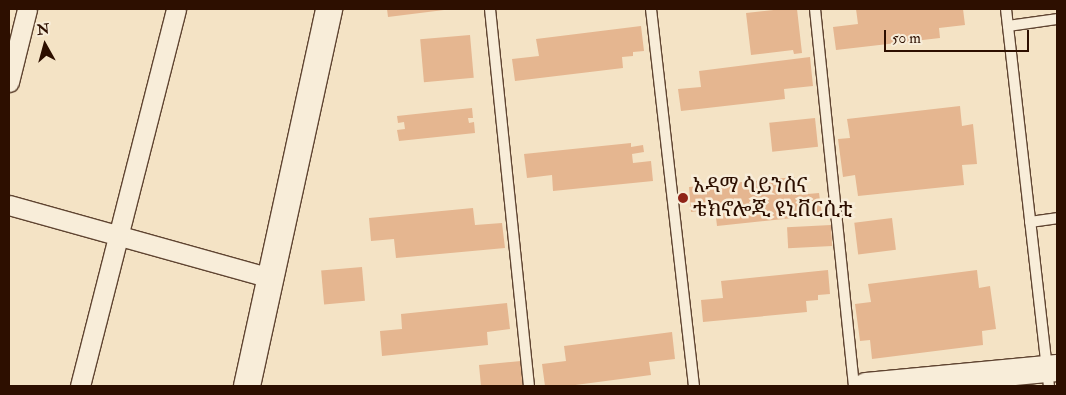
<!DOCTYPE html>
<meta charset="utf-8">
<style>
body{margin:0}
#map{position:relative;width:1066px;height:395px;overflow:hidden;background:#f4e3c5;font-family:"IM FELL Double Pica","Noto Serif Ethiopic",serif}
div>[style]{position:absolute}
.building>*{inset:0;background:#e5b690;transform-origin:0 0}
.roads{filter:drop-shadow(1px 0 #5f4431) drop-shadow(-1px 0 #5f4431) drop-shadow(0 1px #5f4431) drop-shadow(0 -1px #5f4431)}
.lane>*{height:10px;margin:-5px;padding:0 5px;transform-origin:5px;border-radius:5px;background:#f8edd9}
.street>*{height:19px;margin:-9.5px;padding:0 9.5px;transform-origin:9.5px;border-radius:9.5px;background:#f8edd9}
.secondary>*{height:26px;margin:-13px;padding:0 13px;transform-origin:13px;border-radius:13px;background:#f8edd9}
.dots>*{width:14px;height:14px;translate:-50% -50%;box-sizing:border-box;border:2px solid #f8edd9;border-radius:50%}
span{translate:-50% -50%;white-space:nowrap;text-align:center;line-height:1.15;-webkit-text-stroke:5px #f8edd9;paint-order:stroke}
.poi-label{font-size:21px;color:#2d0f00}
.left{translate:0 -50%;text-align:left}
.frame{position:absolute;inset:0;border:10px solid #2d0f00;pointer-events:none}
.north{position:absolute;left:20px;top:20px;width:50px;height:50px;-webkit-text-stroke:4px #f8edd9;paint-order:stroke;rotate:353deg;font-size:14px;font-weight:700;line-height:20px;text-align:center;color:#2d0f00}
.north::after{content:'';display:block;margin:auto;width:18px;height:22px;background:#2d0f00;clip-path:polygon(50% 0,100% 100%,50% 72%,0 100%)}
.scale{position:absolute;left:884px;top:30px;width:145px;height:22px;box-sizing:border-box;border:2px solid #2d0f00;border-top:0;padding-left:6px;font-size:15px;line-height:18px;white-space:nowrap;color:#2d0f00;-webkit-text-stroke:4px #f8edd9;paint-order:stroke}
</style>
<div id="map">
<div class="building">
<i style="clip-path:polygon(387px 9px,444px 9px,444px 10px,388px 17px)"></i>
<i style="clip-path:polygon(783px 9px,797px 9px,802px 53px,794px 54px,793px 50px,751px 55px,746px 13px)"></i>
<i style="clip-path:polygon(856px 9px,963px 9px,965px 25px,939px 28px,940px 38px,836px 50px,833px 27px,858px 24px)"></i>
<i style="clip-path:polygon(641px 26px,644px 51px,633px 52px,633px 56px,622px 57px,623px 68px,515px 81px,512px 59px,539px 56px,536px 39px)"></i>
<i style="left:470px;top:35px;width:43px;height:50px;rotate:85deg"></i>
<i style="clip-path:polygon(810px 57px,813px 86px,784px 89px,785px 99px,681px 111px,678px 89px,701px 87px,699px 71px)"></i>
<i style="clip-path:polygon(960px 106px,962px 126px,973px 124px,977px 164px,962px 165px,964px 185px,858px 196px,855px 175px,843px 177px,838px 139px,850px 138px,847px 119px)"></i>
<i style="clip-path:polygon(472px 108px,473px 118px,468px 118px,469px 123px,474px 122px,475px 133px,399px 141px,397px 130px,405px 129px,404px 122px,398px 123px,397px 116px)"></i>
<i style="left:815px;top:118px;width:29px;height:46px;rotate:84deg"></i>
<i style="clip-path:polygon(631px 143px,631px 147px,643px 145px,644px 152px,632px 154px,633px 163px,651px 161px,653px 181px,553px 191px,552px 175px,527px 178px,524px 154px)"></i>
<i style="clip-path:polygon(795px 177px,796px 195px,819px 193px,822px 215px,717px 226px,715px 209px,691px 212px,689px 187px)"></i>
<i style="clip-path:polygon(473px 208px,475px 225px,502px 223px,505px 248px,396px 258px,394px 239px,371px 241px,369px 218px)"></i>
<i style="left:892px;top:218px;width:32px;height:38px;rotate:83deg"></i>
<i style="left:831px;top:225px;width:21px;height:44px;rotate:87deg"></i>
<i style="left:362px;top:267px;width:34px;height:41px;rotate:85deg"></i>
<i style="clip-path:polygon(828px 270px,830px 294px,818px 295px,818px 300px,806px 301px,807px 312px,703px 322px,701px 300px,723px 298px,721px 281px)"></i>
<i style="clip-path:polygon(977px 270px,979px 288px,990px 286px,996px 329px,982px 331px,983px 345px,872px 359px,870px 340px,860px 341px,855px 304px,871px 302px,868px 284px)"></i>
<i style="clip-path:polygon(507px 303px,510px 329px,487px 332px,488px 345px,382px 356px,380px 331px,402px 329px,401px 314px)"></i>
<i style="clip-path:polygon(672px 332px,675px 359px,649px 362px,651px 375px,568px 386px,545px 386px,542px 364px,566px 361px,564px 346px)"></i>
<i style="clip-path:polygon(521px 361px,523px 386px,481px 386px,479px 365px)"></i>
</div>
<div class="roads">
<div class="lane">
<i style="left:490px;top:9px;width:379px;rotate:84.1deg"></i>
<i style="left:651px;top:9px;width:379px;rotate:83.5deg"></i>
<i style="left:815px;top:9px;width:379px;rotate:84.1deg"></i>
<i style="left:1006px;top:9px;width:379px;rotate:83.5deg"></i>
<i style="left:1008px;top:26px;width:49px;rotate:-8.1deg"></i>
<i style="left:1030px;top:222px;width:27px;rotate:-8deg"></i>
</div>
<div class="street">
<i style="left:9px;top:82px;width:75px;rotate:-76.1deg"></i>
<i style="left:9px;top:205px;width:271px;rotate:15.6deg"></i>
<i style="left:80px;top:386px;width:389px;rotate:-75.7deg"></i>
</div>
<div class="secondary">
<i style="left:247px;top:386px;width:386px;rotate:-77.7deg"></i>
<i style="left:866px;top:386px;width:192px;rotate:-5.4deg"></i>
</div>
</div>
<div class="dots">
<i style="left:683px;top:198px;background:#8f2418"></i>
</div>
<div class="poi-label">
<span class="left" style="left:693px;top:198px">አዳማ ሳይንስና<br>ቴክኖሎጂ ዩኒቨርሲቲ</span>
</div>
<div class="frame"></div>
<div class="north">N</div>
<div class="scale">50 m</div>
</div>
